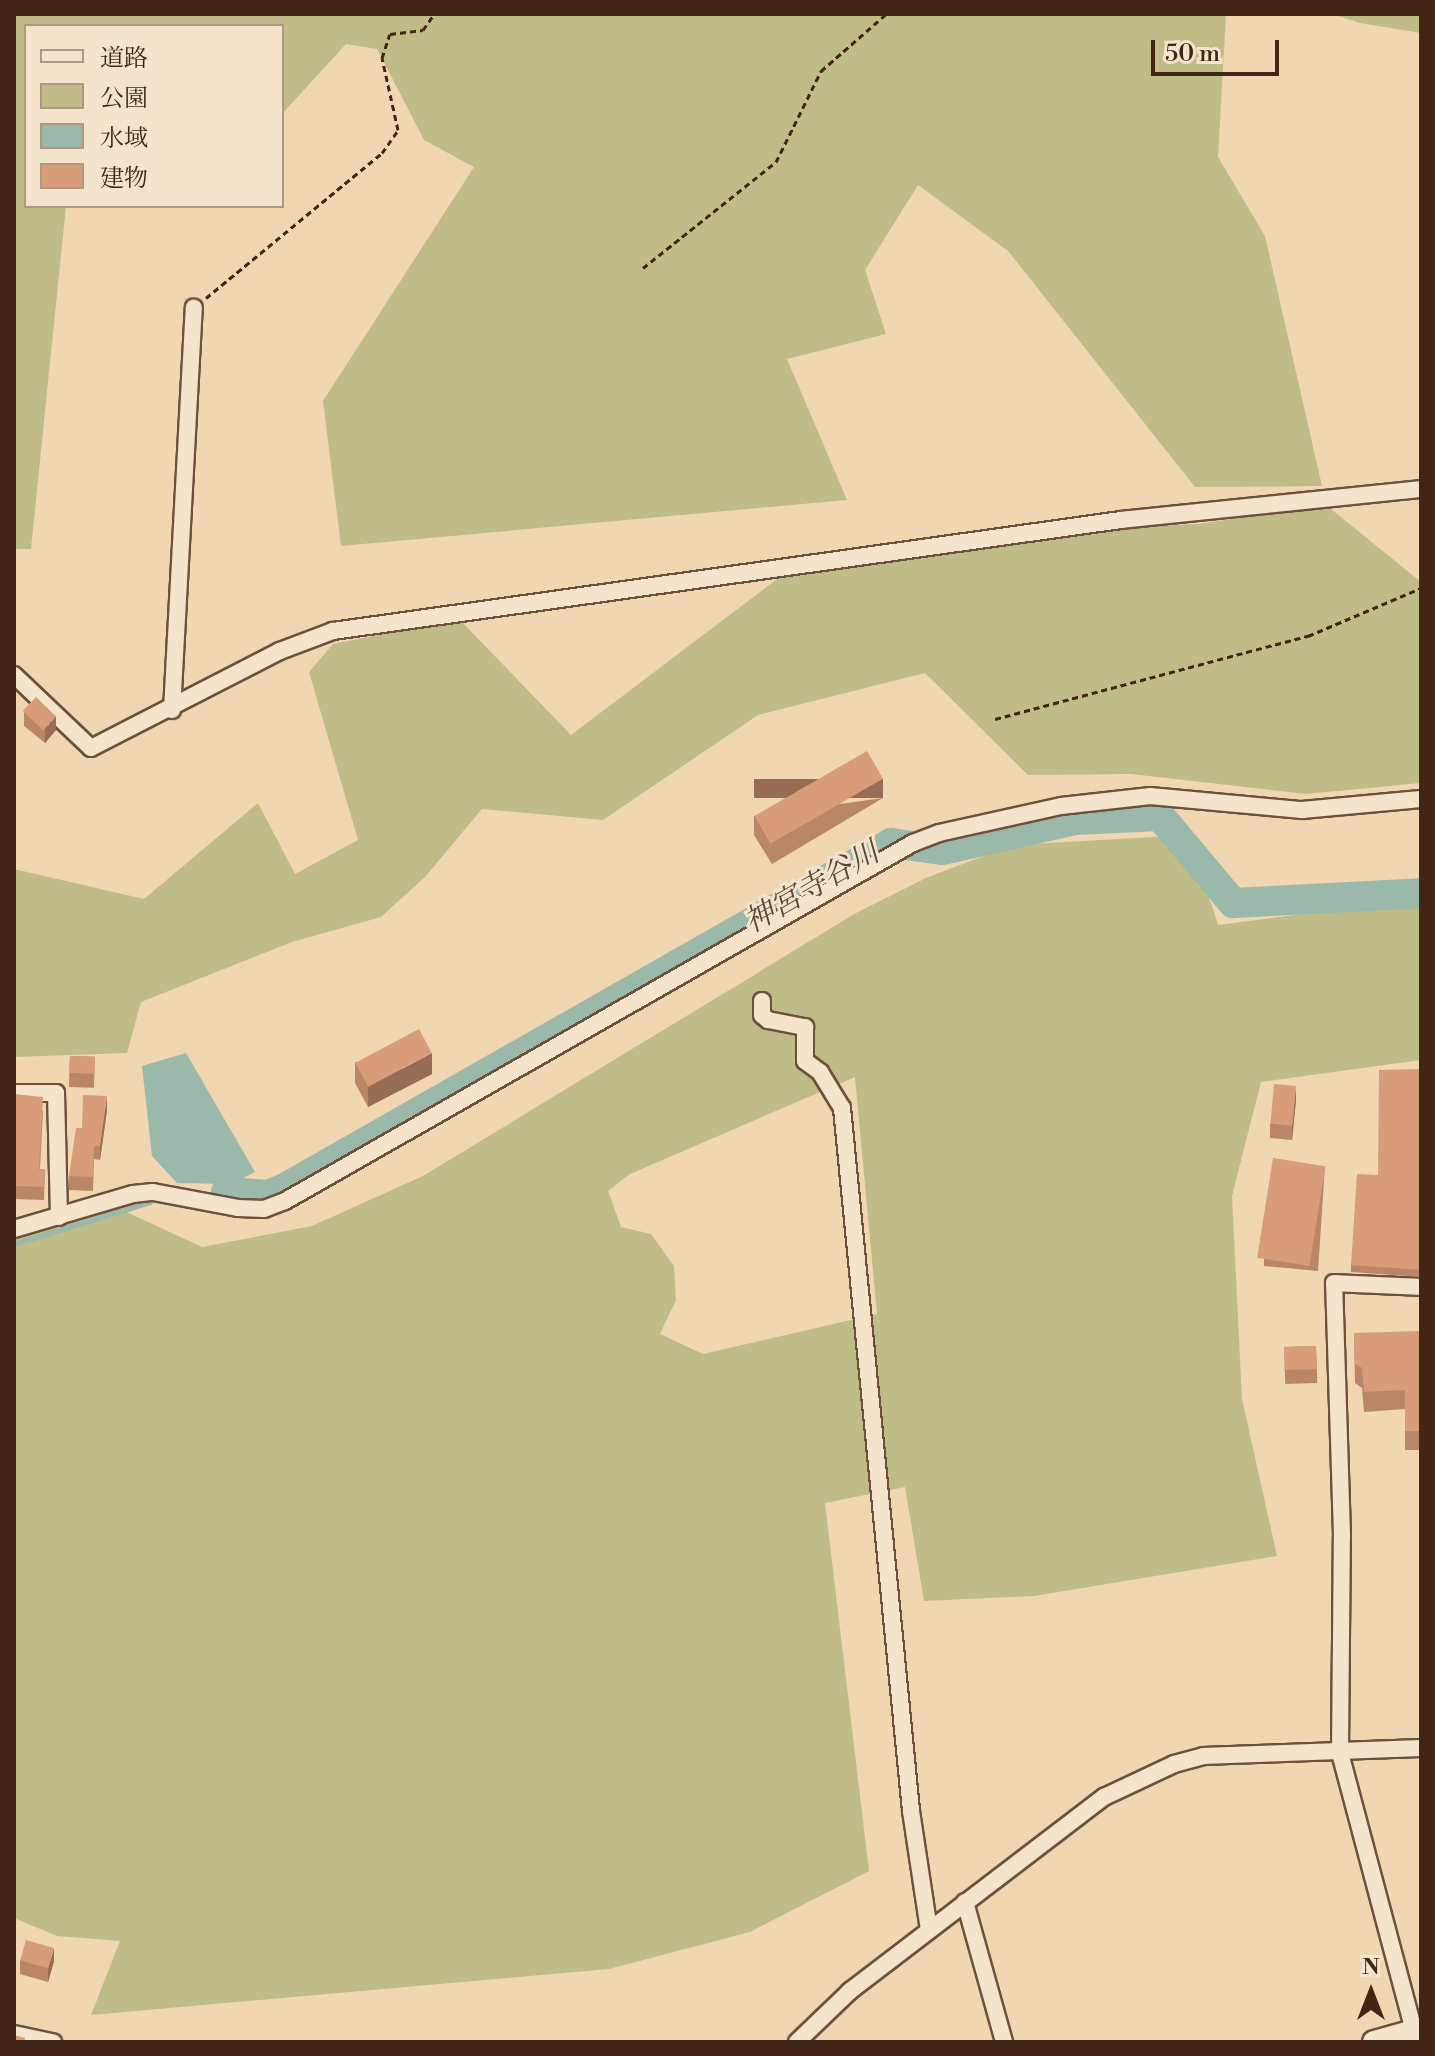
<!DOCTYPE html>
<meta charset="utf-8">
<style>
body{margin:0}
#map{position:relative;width:1435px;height:2056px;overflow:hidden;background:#f0d6b1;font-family:"Libre Bodoni","Noto Serif JP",serif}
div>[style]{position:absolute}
.green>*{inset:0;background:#c0bc87}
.water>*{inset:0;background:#9ab9ab}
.stream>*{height:5px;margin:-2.5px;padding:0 2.5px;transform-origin:2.5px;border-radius:2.5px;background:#9ab9ab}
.river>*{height:30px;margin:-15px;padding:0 15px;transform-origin:15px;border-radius:15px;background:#9ab9ab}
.path>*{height:3px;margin-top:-1.5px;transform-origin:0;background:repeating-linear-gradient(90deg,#412516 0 6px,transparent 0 10px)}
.roads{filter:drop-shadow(2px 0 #6d513d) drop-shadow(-2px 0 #6d513d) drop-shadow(0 2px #6d513d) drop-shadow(0 -2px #6d513d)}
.street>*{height:16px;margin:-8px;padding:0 8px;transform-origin:8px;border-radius:8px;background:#f5e4cc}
.secondary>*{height:22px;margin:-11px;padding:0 11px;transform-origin:11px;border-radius:11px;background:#f5e4cc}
.wall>*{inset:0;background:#ba8668;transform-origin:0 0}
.shaded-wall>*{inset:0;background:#976d55;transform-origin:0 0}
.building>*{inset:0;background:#d89c79;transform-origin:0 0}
span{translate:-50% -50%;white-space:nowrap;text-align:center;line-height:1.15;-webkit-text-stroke:6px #f5e4cc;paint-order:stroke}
.water-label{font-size:30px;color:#574a3b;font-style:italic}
.frame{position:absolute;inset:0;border:16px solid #412516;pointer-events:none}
.legend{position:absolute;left:24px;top:24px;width:260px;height:184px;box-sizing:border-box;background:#f5e4cc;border:2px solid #ad9883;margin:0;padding:10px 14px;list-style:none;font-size:24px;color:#412516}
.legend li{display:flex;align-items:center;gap:16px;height:40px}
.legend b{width:40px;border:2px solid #ad9883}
.north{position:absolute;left:1331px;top:1952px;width:80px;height:80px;-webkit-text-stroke:6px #f5e4cc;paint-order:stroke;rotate:0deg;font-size:22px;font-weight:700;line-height:32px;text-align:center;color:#412516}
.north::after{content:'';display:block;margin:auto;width:28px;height:36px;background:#412516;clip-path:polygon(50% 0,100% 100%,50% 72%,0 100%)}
.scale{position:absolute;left:1151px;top:40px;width:128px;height:36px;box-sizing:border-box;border:4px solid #412516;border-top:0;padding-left:10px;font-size:24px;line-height:28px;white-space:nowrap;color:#412516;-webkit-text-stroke:6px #f5e4cc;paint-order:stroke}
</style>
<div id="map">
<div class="green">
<i style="clip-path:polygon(14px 14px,1226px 14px,1218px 157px,1265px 236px,1322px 486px,1195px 487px,1008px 251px,918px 185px,865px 270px,886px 334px,787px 359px,847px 500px,341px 546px,323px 401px,474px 167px,424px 140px,377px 49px,346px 44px,282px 114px,282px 26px,26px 26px,26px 206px,66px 206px,31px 549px,14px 549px)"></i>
<i style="clip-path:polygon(1332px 14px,1421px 14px,1421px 33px,1360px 23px)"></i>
<i style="clip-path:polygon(1326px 505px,1421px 582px,1421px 783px,1306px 794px,1131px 774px,1028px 775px,925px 673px,758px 715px,603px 820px,482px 809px,425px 877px,381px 917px,292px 942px,141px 1002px,127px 1053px,14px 1057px,14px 869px,144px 899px,258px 803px,295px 874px,358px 840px,309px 672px,333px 644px,459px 619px,571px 735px,780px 577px,988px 534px,1198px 524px)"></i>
<i style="clip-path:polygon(evenodd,1189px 835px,1218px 925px,1294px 915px,1421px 882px,1421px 1060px,1261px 1082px,1232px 1196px,1242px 1399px,1277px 1556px,1034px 1596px,924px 1601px,905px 1487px,825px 1503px,869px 1871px,750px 1932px,609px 1969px,91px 2015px,120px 1941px,57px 1936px,14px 1918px,14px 1236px,118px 1208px,202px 1247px,312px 1226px,423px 1176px,856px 913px,926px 878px,1012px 845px,1189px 835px,855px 1077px,877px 1314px,703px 1354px,660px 1334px,676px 1300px,674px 1266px,651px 1234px,621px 1227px,608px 1191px,630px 1174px,855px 1077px)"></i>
</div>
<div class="water">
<i style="clip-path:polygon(186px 1053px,255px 1172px,231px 1184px,177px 1183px,152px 1156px,142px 1066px)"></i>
</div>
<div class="stream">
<i style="left:14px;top:1244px;width:142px;rotate:-17.2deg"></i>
</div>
<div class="river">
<i style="left:226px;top:1192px;width:42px;rotate:4.1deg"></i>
<i style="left:268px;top:1195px;width:16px;rotate:-22deg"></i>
<i style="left:283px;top:1189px;width:700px;rotate:-29.64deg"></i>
<i style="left:891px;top:843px;width:51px;rotate:7.8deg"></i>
<i style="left:942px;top:850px;width:136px;rotate:-12.7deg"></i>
<i style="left:1075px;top:820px;width:85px;rotate:-2.7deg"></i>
<i style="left:1160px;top:816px;width:114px;rotate:50deg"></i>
<i style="left:1233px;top:903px;width:188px;rotate:-3deg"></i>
</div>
<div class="path">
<i style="left:643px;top:268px;width:170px;rotate:-38.6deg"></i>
<i style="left:776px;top:162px;width:102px;rotate:-63.7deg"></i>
<i style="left:821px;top:71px;width:86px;rotate:-41.2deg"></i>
<i style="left:206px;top:298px;width:228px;rotate:-39.5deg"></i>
<i style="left:382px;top:153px;width:28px;rotate:-55deg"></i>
<i style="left:398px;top:130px;width:74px;rotate:-102.5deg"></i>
<i style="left:382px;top:58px;width:25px;rotate:-72deg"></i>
<i style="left:390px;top:34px;width:33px;rotate:-7deg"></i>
<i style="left:423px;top:30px;width:19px;rotate:-55deg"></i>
<i style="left:995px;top:719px;width:324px;rotate:-14.9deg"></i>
<i style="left:1308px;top:636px;width:123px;rotate:-23deg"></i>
</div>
<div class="roads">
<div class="street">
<i style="left:14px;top:675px;width:106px;rotate:43.5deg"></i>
<i style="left:91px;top:748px;width:212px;rotate:-27.2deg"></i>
<i style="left:280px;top:651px;width:57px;rotate:-20.7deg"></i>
<i style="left:333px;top:631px;width:796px;rotate:-8.02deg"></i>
<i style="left:1121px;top:520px;width:302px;rotate:-5.9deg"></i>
<i style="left:172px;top:710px;width:403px;rotate:-86.9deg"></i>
<i style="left:762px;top:1001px;width:14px;rotate:90deg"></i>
<i style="left:762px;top:1015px;width:8px;rotate:40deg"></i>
<i style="left:768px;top:1020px;width:38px;rotate:11deg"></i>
<i style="left:805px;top:1027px;width:34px;rotate:90deg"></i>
<i style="left:805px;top:1061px;width:19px;rotate:36deg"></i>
<i style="left:820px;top:1072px;width:42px;rotate:58.6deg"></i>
<i style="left:842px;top:1108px;width:706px;rotate:84.39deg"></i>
<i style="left:911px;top:1811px;width:120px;rotate:81.4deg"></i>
<i style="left:14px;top:1093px;width:42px"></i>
<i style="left:56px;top:1093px;width:124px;rotate:88.6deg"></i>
<i style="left:14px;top:1229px;width:124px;rotate:-16.4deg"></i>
<i style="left:133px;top:1194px;width:20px;rotate:-6deg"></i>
<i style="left:153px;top:1192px;width:86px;rotate:10.7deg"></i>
<i style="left:238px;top:1208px;width:26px;rotate:2deg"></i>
<i style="left:264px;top:1209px;width:22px;rotate:-21deg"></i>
<i style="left:285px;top:1201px;width:723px;rotate:-29.69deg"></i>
<i style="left:913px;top:843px;width:28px;rotate:-21deg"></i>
<i style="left:939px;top:833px;width:125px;rotate:-12.5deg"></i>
<i style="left:1061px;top:806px;width:90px;rotate:-6.4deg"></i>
<i style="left:1150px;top:796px;width:153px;rotate:5.3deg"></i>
<i style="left:1302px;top:810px;width:120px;rotate:-5.3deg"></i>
<i style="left:965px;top:1902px;width:145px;rotate:74.4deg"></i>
<i style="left:1414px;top:2031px;width:289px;rotate:-104.9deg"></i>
<i style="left:1340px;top:1752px;width:217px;rotate:-89.5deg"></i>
<i style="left:1342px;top:1535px;width:252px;rotate:-91.8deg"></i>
<i style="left:1334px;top:1283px;width:87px;rotate:2.6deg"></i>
<i style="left:14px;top:2034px;width:40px;rotate:12deg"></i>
<i style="left:797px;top:2042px;width:74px;rotate:-43.9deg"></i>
<i style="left:850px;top:1991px;width:320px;rotate:-37.4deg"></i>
<i style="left:1104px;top:1797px;width:77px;rotate:-25.2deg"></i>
<i style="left:1174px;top:1764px;width:30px;rotate:-15deg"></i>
<i style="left:1203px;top:1756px;width:218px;rotate:-2.1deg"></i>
</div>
<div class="secondary">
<i style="left:1374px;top:2042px;width:49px;rotate:-15.5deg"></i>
</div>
</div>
<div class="wall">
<i style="clip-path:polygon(1419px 380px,1421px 380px,1421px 414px,1419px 394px)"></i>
<i style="clip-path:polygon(24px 712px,56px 730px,45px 743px,24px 726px)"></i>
<i style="clip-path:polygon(883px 798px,772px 864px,754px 835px,754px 816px)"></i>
<i style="left:70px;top:1056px;width:25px;height:31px;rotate:2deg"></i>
<i style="clip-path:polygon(355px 1062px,432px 1074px,368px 1107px,355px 1083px)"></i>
<i style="clip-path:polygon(1421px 1069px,1421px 1277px,1351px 1272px,1351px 1265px,1378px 1175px)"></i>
<i style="clip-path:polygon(14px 1094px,43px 1111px,40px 1169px,45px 1169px,44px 1200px,14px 1199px)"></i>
<i style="clip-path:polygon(1296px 1100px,1292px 1140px,1270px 1138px,1270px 1124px)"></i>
<i style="clip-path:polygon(107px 1110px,100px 1160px,94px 1159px,93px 1191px,69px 1190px,69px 1176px,82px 1128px)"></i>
<i style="clip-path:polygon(1325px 1166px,1318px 1271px,1264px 1266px,1264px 1259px)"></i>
<i style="clip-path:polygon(1354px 1333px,1421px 1337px,1421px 1450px,1405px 1450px,1405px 1409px,1364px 1412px,1362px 1388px,1355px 1383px)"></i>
<i style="left:1316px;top:1346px;width:37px;height:32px;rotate:88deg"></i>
<i style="clip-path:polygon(20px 1960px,54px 1961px,48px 1982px,20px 1974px)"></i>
</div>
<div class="shaded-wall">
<i style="clip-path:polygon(56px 716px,56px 730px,45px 743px,45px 729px)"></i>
<i style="left:883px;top:779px;width:19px;height:129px;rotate:90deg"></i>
<i style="clip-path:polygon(432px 1053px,432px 1074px,368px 1107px,368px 1087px)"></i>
<i style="clip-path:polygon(1296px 1086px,1296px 1100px,1292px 1140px,1292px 1126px)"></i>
<i style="clip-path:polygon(107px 1096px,107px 1110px,100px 1160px,100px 1146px)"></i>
<i style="clip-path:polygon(54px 1948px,54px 1961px,48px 1982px,48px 1969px)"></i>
</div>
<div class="building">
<i style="clip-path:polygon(1419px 380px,1421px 380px,1421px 400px)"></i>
<i style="left:36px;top:697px;width:28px;height:19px;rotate:44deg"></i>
<i style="left:867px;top:751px;width:32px;height:130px;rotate:60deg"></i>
<i style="left:419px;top:1029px;width:27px;height:72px;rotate:62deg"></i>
<i style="left:70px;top:1056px;width:25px;height:17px;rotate:2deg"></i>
<i style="clip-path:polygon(1421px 1069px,1421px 1270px,1351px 1265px,1357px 1174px,1378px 1175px,1379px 1070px)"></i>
<i style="left:1274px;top:1084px;width:22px;height:40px;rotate:5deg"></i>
<i style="clip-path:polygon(14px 1094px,43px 1097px,39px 1169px,45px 1169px,44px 1187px,14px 1186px)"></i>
<i style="clip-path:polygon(83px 1095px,107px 1096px,100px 1146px,94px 1146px,93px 1177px,69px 1176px,76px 1128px,82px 1128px)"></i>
<i style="left:1273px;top:1158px;width:53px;height:101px;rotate:9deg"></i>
<i style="clip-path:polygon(1420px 1331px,1421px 1431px,1405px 1431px,1405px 1390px,1364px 1392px,1362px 1368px,1355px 1364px,1354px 1333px)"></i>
<i style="left:1316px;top:1346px;width:23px;height:32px;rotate:88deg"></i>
<i style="left:26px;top:1940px;width:29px;height:21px;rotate:16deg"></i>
<i style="clip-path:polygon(14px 2035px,25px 2038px,24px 2042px,14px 2042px)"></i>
</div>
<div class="water-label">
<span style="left:812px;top:888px;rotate:-30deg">神宮寺谷川</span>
</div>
<div class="frame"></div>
<ul class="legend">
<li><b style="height:10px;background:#f5e4cc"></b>道路</li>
<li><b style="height:22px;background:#c0bc87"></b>公園</li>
<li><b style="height:22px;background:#9ab9ab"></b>水域</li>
<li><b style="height:22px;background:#d89c79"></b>建物</li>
</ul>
<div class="north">N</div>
<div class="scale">50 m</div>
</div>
